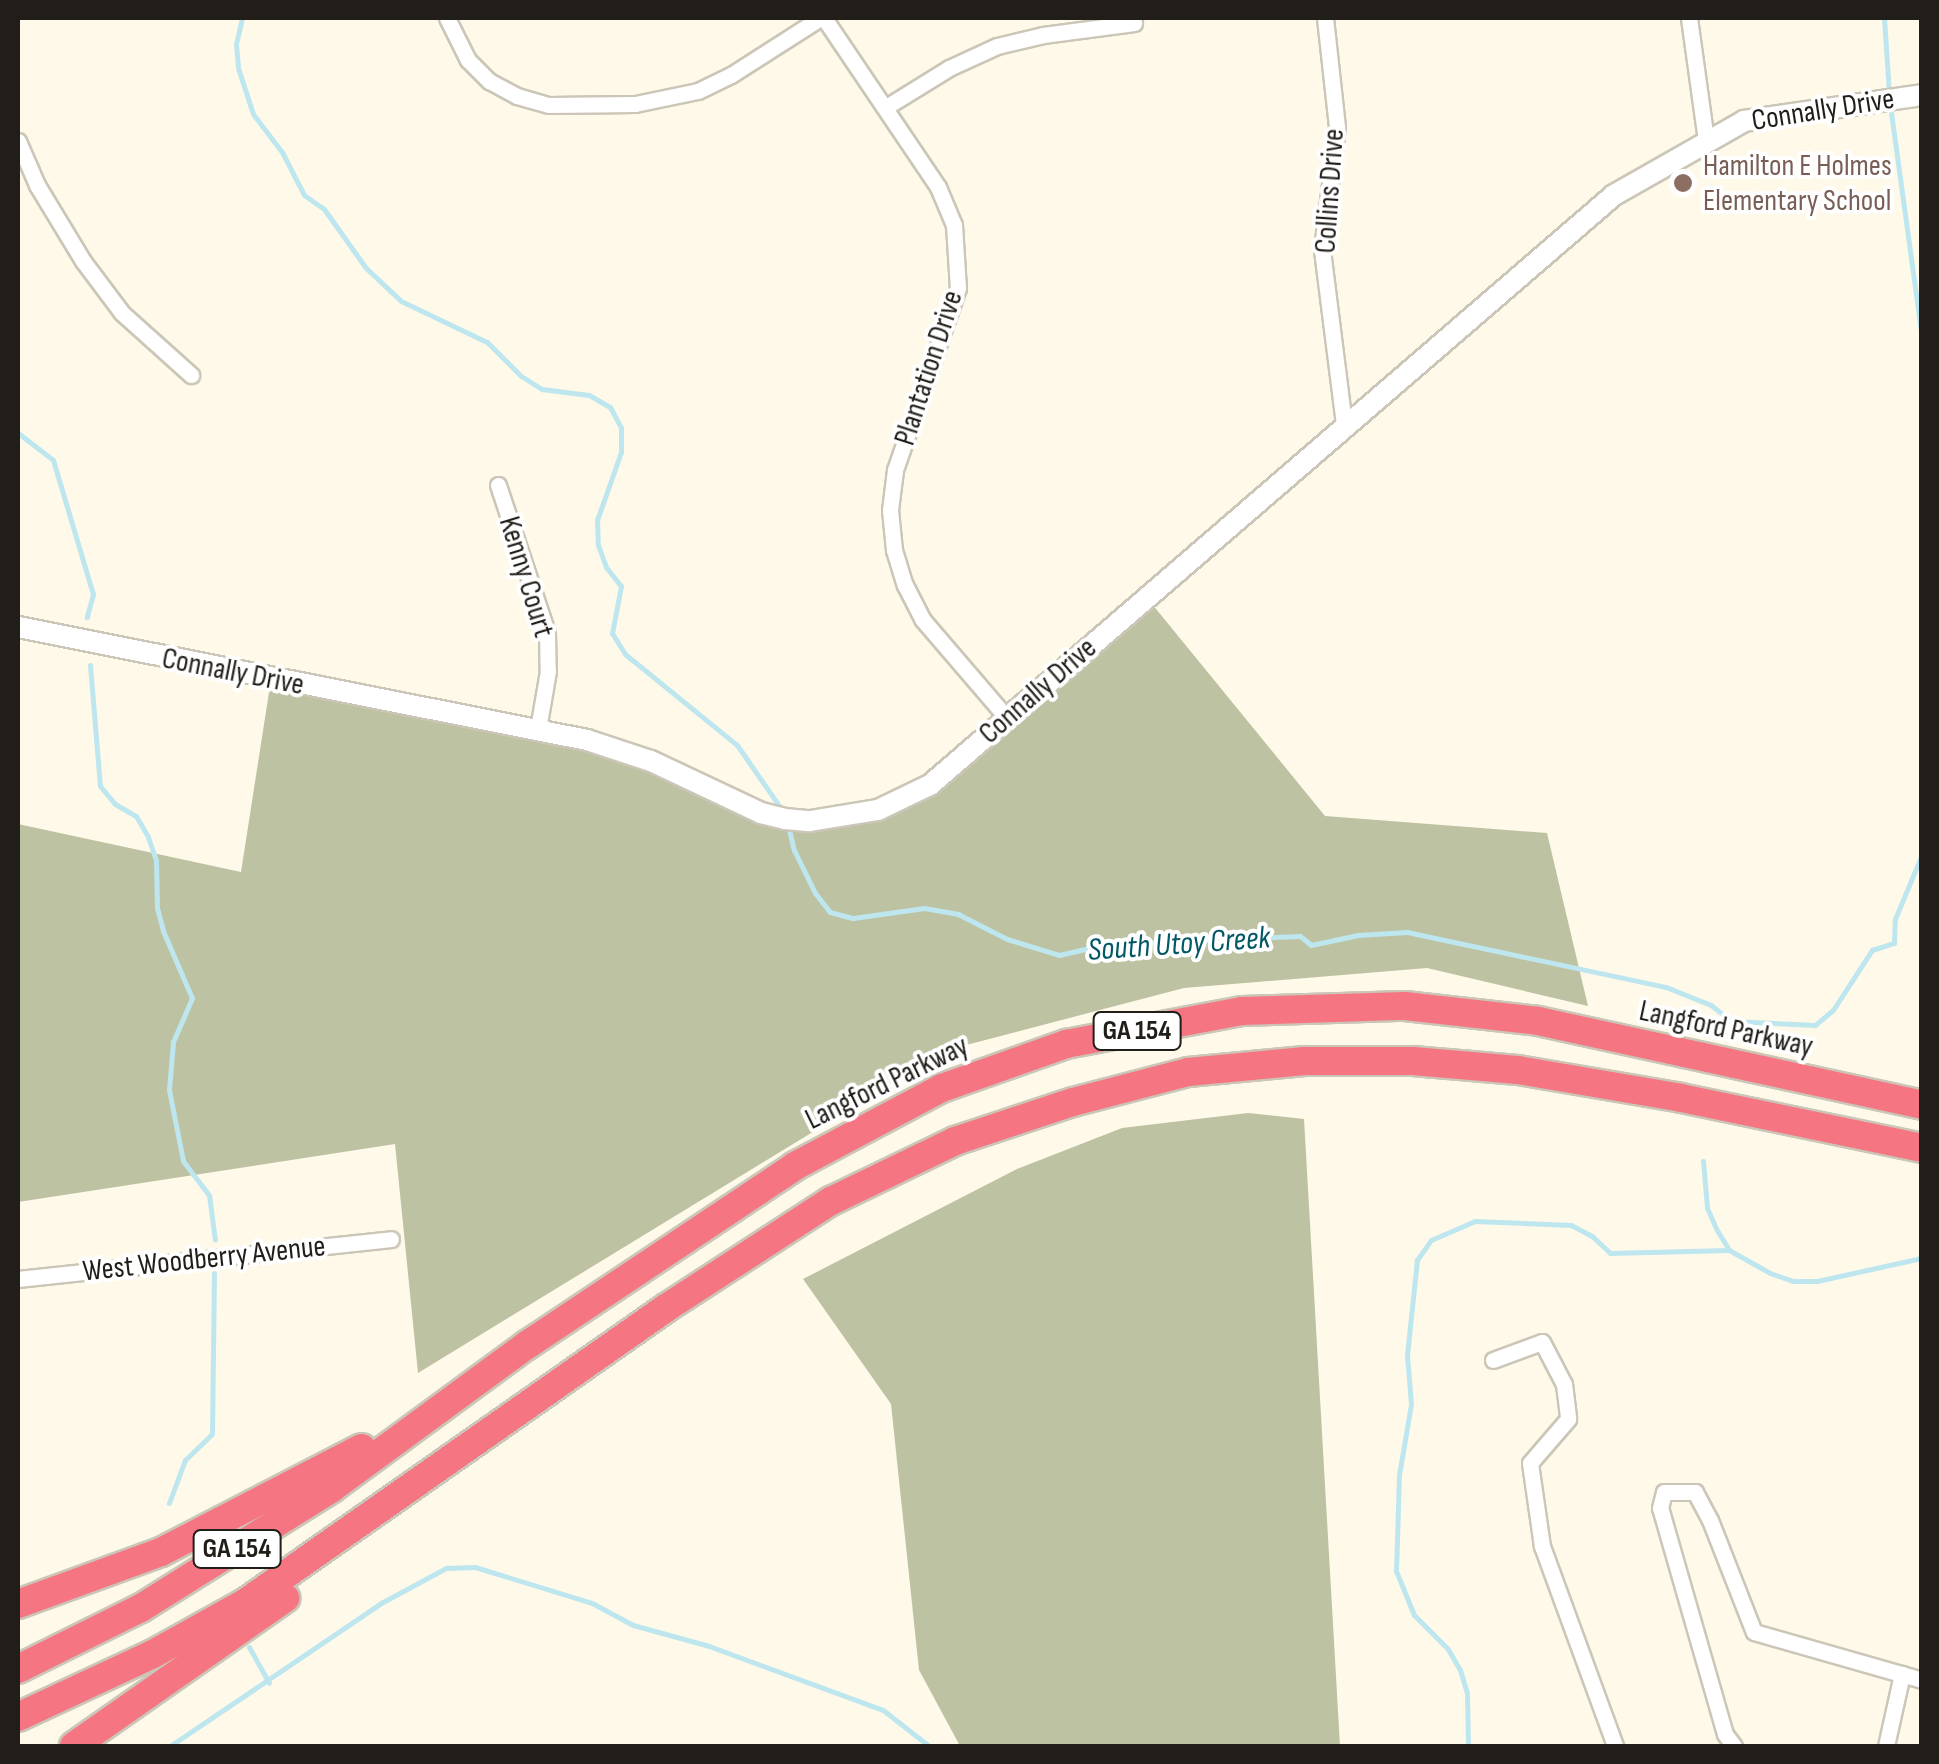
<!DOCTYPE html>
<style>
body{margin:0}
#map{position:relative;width:1939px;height:1764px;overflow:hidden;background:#fff9e9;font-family:"Sofia Sans Condensed",sans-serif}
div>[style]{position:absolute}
.forest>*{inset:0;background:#bdc2a3}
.stream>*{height:5px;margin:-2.5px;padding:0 2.5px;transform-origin:2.5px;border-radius:2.5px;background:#bee6ef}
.roads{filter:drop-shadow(2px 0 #cbc6b7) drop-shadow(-2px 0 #cbc6b7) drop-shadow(0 2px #cbc6b7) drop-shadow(0 -2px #cbc6b7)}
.minor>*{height:15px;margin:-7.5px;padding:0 7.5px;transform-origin:7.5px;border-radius:7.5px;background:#fff}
.tertiary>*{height:20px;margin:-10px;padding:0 10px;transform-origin:10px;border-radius:10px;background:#fff}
.motorway>*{height:28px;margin:-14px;padding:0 14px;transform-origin:14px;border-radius:14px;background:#f57682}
.dots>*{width:28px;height:28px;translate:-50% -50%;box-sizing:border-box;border:5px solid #fff;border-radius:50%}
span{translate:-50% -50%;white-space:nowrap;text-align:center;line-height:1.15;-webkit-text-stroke:8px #fff;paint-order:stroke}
.shield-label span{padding:2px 8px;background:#fff;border:2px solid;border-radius:8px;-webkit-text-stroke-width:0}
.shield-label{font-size:28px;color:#211e19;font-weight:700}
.street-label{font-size:30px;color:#211e19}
.education-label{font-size:30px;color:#785e54}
.left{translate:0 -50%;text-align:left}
.water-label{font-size:32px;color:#025866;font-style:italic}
.frame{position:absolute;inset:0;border:20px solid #211e19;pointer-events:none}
</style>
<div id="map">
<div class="forest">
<i style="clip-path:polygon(1143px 593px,1325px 816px,1547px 833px,1588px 1006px,1427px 968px,1184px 988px,947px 1050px,418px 1373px,395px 1144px,18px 1202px,18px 824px,241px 872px,270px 686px,550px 736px,689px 781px,803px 830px,909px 805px)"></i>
<i style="clip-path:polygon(1248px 1113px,1304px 1119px,1340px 1746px,960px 1746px,919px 1670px,891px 1404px,803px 1279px,1017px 1169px,1122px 1128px)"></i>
</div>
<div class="stream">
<i style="left:242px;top:18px;width:27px;rotate:103deg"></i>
<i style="left:236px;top:44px;width:24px;rotate:85deg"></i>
<i style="left:238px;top:68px;width:48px;rotate:71.9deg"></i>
<i style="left:253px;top:114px;width:48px;rotate:52.7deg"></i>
<i style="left:282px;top:152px;width:48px;rotate:62.9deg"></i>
<i style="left:304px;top:195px;width:24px;rotate:35deg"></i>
<i style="left:324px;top:209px;width:72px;rotate:54.6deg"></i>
<i style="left:366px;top:268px;width:48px;rotate:43.3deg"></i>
<i style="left:401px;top:301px;width:95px;rotate:25.5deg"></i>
<i style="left:487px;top:342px;width:48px;rotate:45deg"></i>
<i style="left:521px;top:376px;width:25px;rotate:32deg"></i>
<i style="left:542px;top:389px;width:47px;rotate:7.3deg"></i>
<i style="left:589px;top:395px;width:24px;rotate:30deg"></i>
<i style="left:610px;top:407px;width:24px;rotate:62deg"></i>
<i style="left:621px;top:428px;width:24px;rotate:90deg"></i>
<i style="left:621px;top:452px;width:72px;rotate:109.4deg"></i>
<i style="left:597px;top:520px;width:25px;rotate:88deg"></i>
<i style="left:598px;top:545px;width:23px;rotate:70deg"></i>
<i style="left:606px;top:567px;width:24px;rotate:52deg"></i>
<i style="left:621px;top:586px;width:48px;rotate:100.8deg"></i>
<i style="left:612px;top:633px;width:25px;rotate:58deg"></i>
<i style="left:625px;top:654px;width:144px;rotate:39.1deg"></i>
<i style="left:737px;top:745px;width:79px;rotate:55.3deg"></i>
<i style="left:1884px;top:18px;width:76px;rotate:86.2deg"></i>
<i style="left:1890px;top:105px;width:237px;rotate:82.2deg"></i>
<i style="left:18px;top:433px;width:44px;rotate:37.6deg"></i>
<i style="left:53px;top:460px;width:140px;rotate:73.4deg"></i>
<i style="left:93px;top:594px;width:24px;rotate:105deg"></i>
<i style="left:90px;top:665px;width:121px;rotate:85.3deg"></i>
<i style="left:100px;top:786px;width:23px;rotate:50deg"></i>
<i style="left:115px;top:804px;width:24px;rotate:30deg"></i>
<i style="left:136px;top:816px;width:24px;rotate:60deg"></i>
<i style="left:148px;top:837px;width:24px;rotate:71deg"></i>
<i style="left:156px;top:860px;width:48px;rotate:88.8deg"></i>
<i style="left:157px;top:908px;width:24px;rotate:75deg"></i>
<i style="left:163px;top:931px;width:73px;rotate:66.6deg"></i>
<i style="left:192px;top:998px;width:48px;rotate:113.4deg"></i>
<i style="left:173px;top:1042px;width:48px;rotate:94.8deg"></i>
<i style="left:169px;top:1090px;width:72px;rotate:78.8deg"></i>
<i style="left:183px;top:1161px;width:43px;rotate:52.6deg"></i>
<i style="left:209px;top:1195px;width:45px;rotate:82.4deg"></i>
<i style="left:788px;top:825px;width:26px;rotate:77deg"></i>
<i style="left:794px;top:850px;width:48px;rotate:64deg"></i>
<i style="left:815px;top:893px;width:24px;rotate:52deg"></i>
<i style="left:830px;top:912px;width:24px;rotate:15deg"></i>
<i style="left:853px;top:918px;width:72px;rotate:-8deg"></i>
<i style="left:924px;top:908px;width:35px;rotate:10deg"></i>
<i style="left:958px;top:914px;width:55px;rotate:27deg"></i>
<i style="left:1007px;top:939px;width:54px;rotate:17.1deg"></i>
<i style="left:1059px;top:955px;width:49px;rotate:-12.9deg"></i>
<i style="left:1107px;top:944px;width:193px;rotate:-2.4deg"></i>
<i style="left:1300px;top:936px;width:14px;rotate:39deg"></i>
<i style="left:1311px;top:945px;width:48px;rotate:-12deg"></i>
<i style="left:1358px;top:935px;width:49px;rotate:-3.5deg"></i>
<i style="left:1407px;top:932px;width:265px;rotate:12deg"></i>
<i style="left:1666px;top:987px;width:48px;rotate:21.8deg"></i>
<i style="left:1711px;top:1005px;width:26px;rotate:39deg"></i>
<i style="left:1731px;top:1021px;width:84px;rotate:2.7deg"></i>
<i style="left:1815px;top:1025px;width:23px;rotate:-40deg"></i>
<i style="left:1833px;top:1010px;width:72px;rotate:-57deg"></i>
<i style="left:1872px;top:950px;width:23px;rotate:-18deg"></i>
<i style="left:1894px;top:943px;width:24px;rotate:-88deg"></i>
<i style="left:1895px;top:919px;width:70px;rotate:-67.4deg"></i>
<i style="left:1703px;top:1161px;width:47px;rotate:85.1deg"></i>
<i style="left:1707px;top:1208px;width:24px;rotate:66deg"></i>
<i style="left:1717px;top:1230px;width:23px;rotate:59deg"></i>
<i style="left:1729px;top:1250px;width:47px;rotate:29.3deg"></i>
<i style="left:1770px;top:1273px;width:24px;rotate:19deg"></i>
<i style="left:1793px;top:1281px;width:24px"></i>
<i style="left:1817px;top:1281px;width:107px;rotate:-12.4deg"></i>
<i style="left:169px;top:1503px;width:46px;rotate:-69.6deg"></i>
<i style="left:185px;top:1460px;width:37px;rotate:-44deg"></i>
<i style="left:212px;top:1434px;width:161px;rotate:-89.3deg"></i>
<i style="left:249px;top:1647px;width:41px;rotate:60.9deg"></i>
<i style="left:170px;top:1746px;width:257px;rotate:-34.1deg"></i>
<i style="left:383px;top:1602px;width:72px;rotate:-28.4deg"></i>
<i style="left:446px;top:1568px;width:29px;rotate:-2deg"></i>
<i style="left:475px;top:1567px;width:122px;rotate:17.1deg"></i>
<i style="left:592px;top:1603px;width:47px;rotate:28.2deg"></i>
<i style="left:633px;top:1625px;width:79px;rotate:15.4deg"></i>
<i style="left:709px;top:1646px;width:185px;rotate:20.2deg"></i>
<i style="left:883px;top:1710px;width:58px;rotate:38deg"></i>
<i style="left:1468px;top:1746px;width:53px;rotate:-91.1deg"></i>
<i style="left:1467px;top:1693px;width:24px;rotate:-107deg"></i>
<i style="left:1460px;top:1670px;width:24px;rotate:-120deg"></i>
<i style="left:1448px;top:1649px;width:48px;rotate:-135deg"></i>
<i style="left:1414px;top:1615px;width:48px;rotate:-112.2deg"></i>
<i style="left:1396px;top:1571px;width:96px;rotate:-88.2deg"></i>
<i style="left:1399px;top:1475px;width:72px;rotate:-80.4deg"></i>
<i style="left:1411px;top:1404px;width:49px;rotate:-94.7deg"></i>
<i style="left:1407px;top:1355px;width:96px;rotate:-84deg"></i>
<i style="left:1417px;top:1260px;width:24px;rotate:-55deg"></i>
<i style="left:1431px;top:1240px;width:48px;rotate:-23.4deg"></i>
<i style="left:1475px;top:1221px;width:96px;rotate:2.4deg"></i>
<i style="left:1571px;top:1225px;width:24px;rotate:28deg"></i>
<i style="left:1592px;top:1236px;width:25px;rotate:43deg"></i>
<i style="left:1610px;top:1253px;width:119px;rotate:-1.4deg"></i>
</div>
<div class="roads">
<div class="minor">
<i style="left:447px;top:18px;width:47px;rotate:63.4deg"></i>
<i style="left:468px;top:60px;width:30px;rotate:45deg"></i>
<i style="left:489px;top:81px;width:32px;rotate:28deg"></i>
<i style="left:517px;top:96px;width:33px;rotate:16deg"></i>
<i style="left:549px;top:105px;width:86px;rotate:-0.7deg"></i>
<i style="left:635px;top:104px;width:64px;rotate:-11.7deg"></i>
<i style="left:698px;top:91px;width:37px;rotate:-26deg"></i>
<i style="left:731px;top:75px;width:106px;rotate:-32.6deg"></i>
<i style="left:824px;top:18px;width:204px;rotate:56deg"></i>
<i style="left:938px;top:187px;width:41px;rotate:67.2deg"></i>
<i style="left:954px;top:225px;width:63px;rotate:86.4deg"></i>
<i style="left:958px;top:288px;width:193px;rotate:109.1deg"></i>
<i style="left:895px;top:470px;width:40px;rotate:97.1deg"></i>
<i style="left:890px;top:510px;width:40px;rotate:84.3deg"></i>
<i style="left:894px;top:550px;width:37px;rotate:73deg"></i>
<i style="left:905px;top:585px;width:39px;rotate:63deg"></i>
<i style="left:923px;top:620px;width:129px;rotate:49.4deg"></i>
<i style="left:1325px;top:18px;width:110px;rotate:83.7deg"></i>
<i style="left:1337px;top:127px;width:124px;rotate:97deg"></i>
<i style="left:1322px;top:250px;width:175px;rotate:82.8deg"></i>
<i style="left:1689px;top:18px;width:123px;rotate:82.1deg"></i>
<i style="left:886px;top:107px;width:74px;rotate:-31.8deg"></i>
<i style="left:949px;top:68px;width:53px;rotate:-24.6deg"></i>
<i style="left:997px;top:46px;width:47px;rotate:-13.4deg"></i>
<i style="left:1043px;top:35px;width:92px;rotate:-7.5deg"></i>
<i style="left:18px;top:141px;width:48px;rotate:66.6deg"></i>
<i style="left:37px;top:185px;width:89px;rotate:58.8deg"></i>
<i style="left:83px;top:261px;width:65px;rotate:53.1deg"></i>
<i style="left:122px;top:313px;width:93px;rotate:41.9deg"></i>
<i style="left:498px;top:485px;width:155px;rotate:71.6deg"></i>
<i style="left:547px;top:632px;width:39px;rotate:89deg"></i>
<i style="left:548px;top:671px;width:59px;rotate:99.8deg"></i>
<i style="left:18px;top:1279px;width:375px;rotate:-6.1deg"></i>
<i style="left:1493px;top:1360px;width:52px;rotate:-20.2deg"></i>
<i style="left:1542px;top:1342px;width:47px;rotate:62.4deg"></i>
<i style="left:1564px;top:1384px;width:35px;rotate:83deg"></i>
<i style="left:1568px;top:1419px;width:58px;rotate:130.8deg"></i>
<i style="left:1530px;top:1463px;width:84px;rotate:81.8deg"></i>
<i style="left:1542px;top:1546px;width:213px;rotate:69.9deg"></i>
<i style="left:1734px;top:1746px;width:15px;rotate:-127deg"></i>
<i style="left:1725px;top:1734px;width:235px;rotate:-106deg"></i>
<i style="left:1660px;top:1508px;width:16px;rotate:-76deg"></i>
<i style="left:1664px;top:1492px;width:31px"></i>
<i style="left:1695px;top:1492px;width:32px;rotate:62deg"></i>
<i style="left:1710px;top:1520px;width:120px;rotate:68.6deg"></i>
<i style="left:1754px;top:1632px;width:175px;rotate:15.9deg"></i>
<i style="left:1886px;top:1746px;width:74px;rotate:-77.5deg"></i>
</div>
<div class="tertiary">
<i style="left:18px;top:627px;width:580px;rotate:11.23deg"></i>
<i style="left:587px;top:740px;width:67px;rotate:18.2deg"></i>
<i style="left:651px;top:761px;width:122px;rotate:25.3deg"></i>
<i style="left:761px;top:813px;width:25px;rotate:14deg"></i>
<i style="left:785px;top:819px;width:25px;rotate:5deg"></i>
<i style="left:810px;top:821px;width:69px;rotate:-9.2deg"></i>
<i style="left:878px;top:810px;width:58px;rotate:-25.7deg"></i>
<i style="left:930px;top:785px;width:903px;rotate:-40.78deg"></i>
<i style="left:1614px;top:195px;width:150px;rotate:-29.6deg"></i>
<i style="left:1744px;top:121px;width:180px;rotate:-8.3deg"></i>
</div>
<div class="motorway">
<i style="left:18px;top:1604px;width:152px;rotate:-20deg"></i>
<i style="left:161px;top:1552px;width:226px;rotate:-27.4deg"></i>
<i style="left:18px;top:1669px;width:137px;rotate:-26.4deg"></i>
<i style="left:141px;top:1608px;width:226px;rotate:-32.1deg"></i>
<i style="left:332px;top:1488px;width:242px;rotate:-36.3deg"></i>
<i style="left:527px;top:1345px;width:322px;rotate:-33.7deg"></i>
<i style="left:795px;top:1166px;width:166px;rotate:-28deg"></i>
<i style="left:942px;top:1088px;width:132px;rotate:-19.5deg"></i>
<i style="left:1066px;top:1044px;width:179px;rotate:-10.6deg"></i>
<i style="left:1242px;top:1011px;width:163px;rotate:-1.8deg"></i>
<i style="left:1405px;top:1006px;width:134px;rotate:6.4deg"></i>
<i style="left:1538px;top:1021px;width:393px;rotate:12.3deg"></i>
<i style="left:18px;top:1717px;width:149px;rotate:-25deg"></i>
<i style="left:153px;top:1654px;width:105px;rotate:-29deg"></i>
<i style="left:245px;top:1603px;width:514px;rotate:-35.02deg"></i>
<i style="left:666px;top:1308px;width:197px;rotate:-33deg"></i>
<i style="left:831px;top:1201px;width:138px;rotate:-25.8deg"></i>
<i style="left:955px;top:1141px;width:124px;rotate:-18.3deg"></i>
<i style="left:1073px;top:1102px;width:119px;rotate:-14.6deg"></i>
<i style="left:1188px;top:1072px;width:117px;rotate:-5.4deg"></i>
<i style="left:1304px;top:1061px;width:109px"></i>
<i style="left:1413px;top:1061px;width:105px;rotate:4.9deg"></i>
<i style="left:1518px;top:1070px;width:165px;rotate:9.7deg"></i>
<i style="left:1681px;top:1098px;width:246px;rotate:11.7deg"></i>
<i style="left:74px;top:1746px;width:258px;rotate:-35deg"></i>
</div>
</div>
<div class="dots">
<i style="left:1683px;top:183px;background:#8d6e63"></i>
</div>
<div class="shield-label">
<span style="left:1137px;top:1031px">GA 154</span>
<span style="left:237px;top:1549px">GA 154</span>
</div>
<div class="street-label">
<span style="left:1823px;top:110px;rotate:-9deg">Connally Drive</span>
<span style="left:1330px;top:191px;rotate:-86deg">Collins Drive</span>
<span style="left:929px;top:368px;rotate:-72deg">Plantation Drive</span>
<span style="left:526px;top:577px;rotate:73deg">Kenny Court</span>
<span style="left:233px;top:672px;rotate:11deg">Connally Drive</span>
<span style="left:1038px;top:691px;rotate:-41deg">Connally Drive</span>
<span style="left:1726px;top:1029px;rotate:12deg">Langford Parkway</span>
<span style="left:887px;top:1083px;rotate:-26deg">Langford Parkway</span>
<span style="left:204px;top:1259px;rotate:-6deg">West Woodberry Avenue</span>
</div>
<div class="education-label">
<span class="left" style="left:1703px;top:183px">Hamilton E Holmes<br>Elementary School</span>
</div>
<div class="water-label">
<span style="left:1179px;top:945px;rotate:-4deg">South Utoy Creek</span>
</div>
<div class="frame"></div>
</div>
